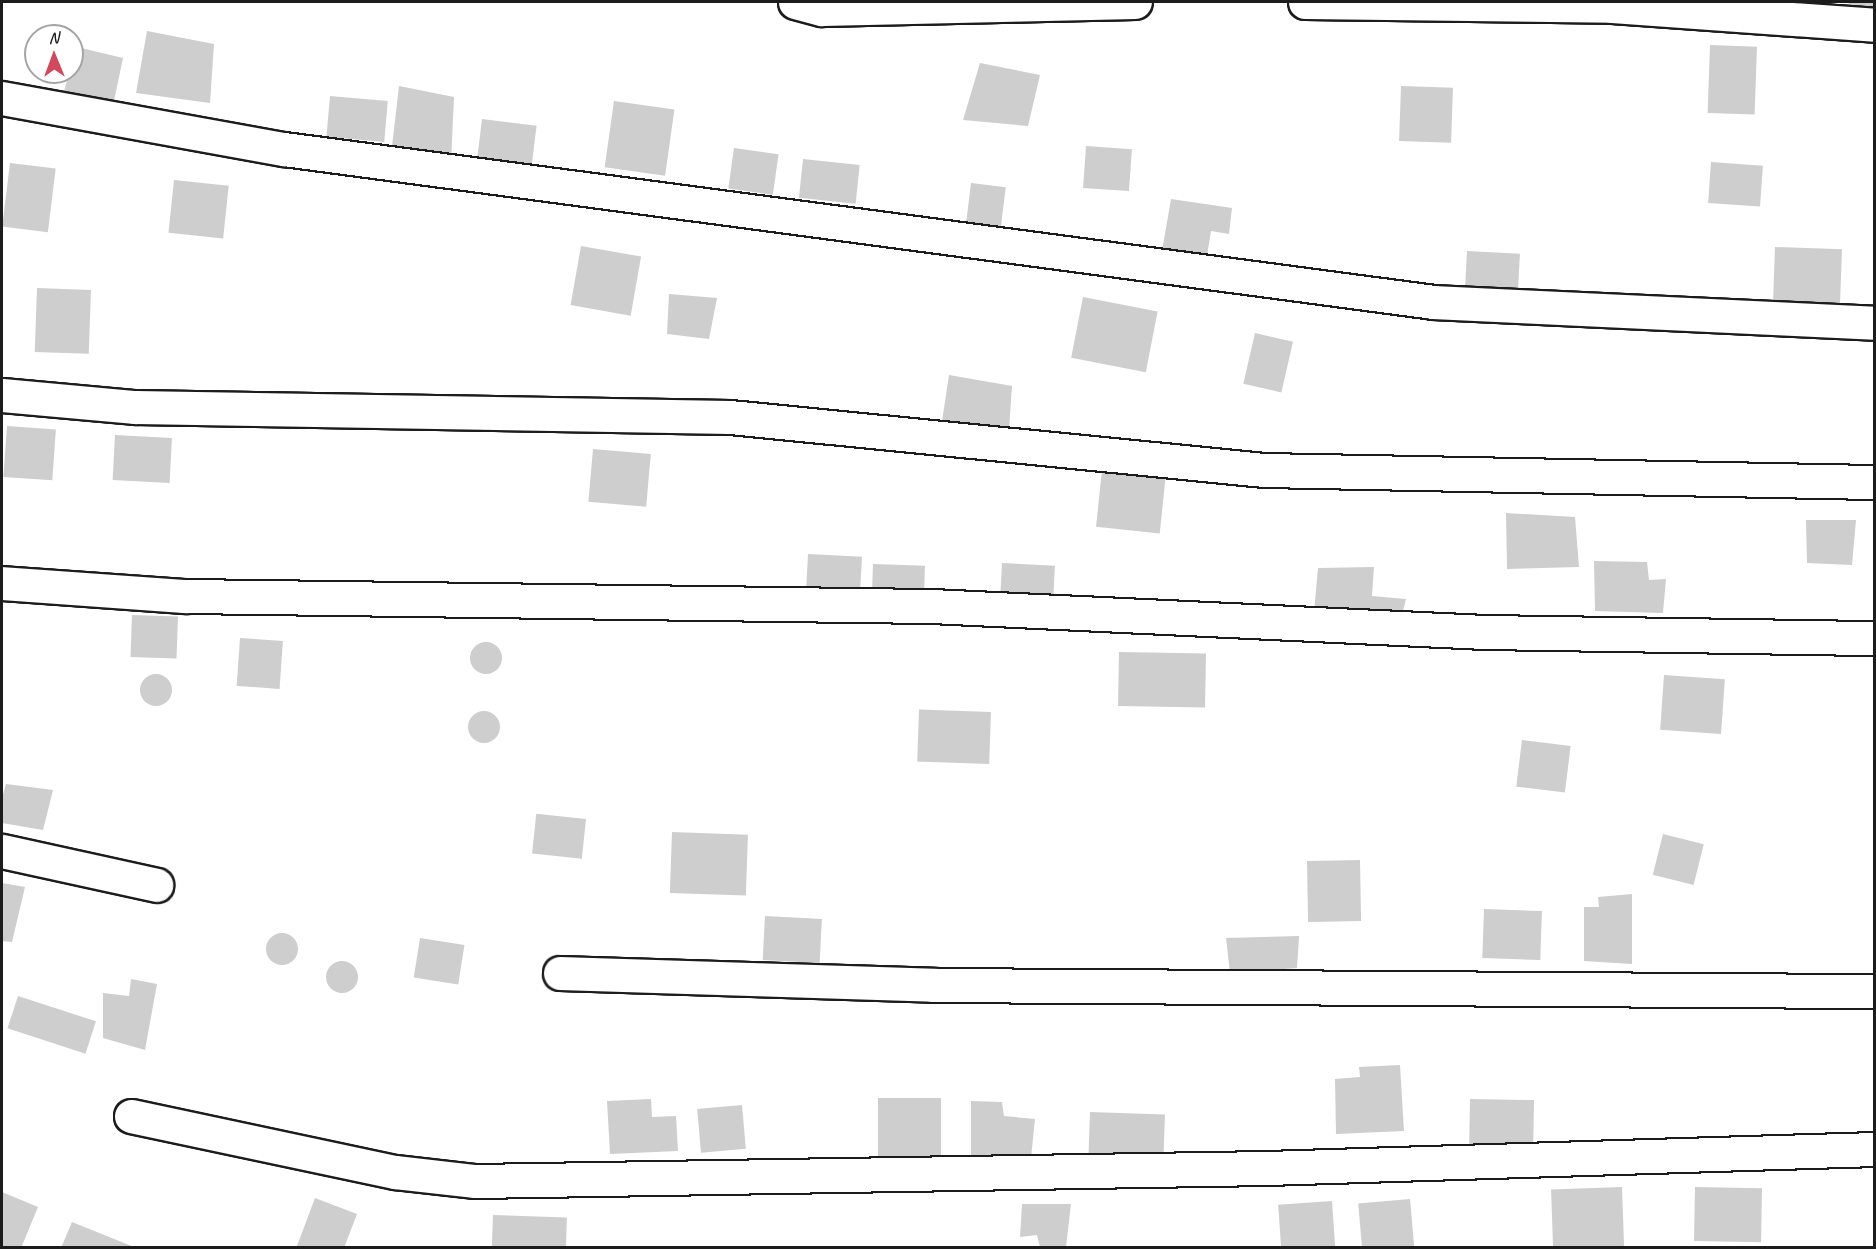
<!DOCTYPE html>
<style>
body{margin:0}
#map{position:relative;width:1876px;height:1249px;overflow:hidden;background:#fff;font-family:Caveat,sans-serif}
div>[style]{position:absolute}
.building>*{inset:0;background:#cecece;transform-origin:0 0}
.round{border-radius:50%}
.roads{filter:drop-shadow(2px 0 #1c1c1c) drop-shadow(-2px 0 #1c1c1c) drop-shadow(0 2px #1c1c1c) drop-shadow(0 -2px #1c1c1c)}
.street>*{height:33px;margin:-16.5px;padding:0 16.5px;transform-origin:16.5px;border-radius:16.5px;background:#fff}
span{translate:-50% -50%;white-space:nowrap;text-align:center;line-height:1.15;-webkit-text-stroke:4.5px #fff;paint-order:stroke}
.frame{position:absolute;inset:0;border:3px solid #1c1c1c;pointer-events:none}
.north{position:absolute;left:24px;top:24px;width:60px;height:60px;box-sizing:border-box;background:#fff;border:2px solid #a4a4a4;border-radius:50%;rotate:359deg;font-size:16px;font-weight:700;line-height:24px;text-align:center;color:#1c1c1c}
.north::after{content:'';display:block;margin:auto;width:21px;height:27px;background:#d1495b;clip-path:polygon(50% 0,100% 100%,50% 72%,0 100%)}
</style>
<div id="map">
<div class="building">
<i style="clip-path:polygon(1849px 2px,1874px 2px,1874px 9px,1848px 8px)"></i>
<i style="clip-path:polygon(147px 31px,214px 44px,210px 103px,136px 93px)"></i>
<i style="left:1710px;top:45px;width:47px;height:68px;rotate:2deg"></i>
<i style="clip-path:polygon(77px 47px,123px 58px,114px 101px,62px 98px)"></i>
<i style="clip-path:polygon(980px 63px,1040px 75px,1028px 126px,963px 120px)"></i>
<i style="clip-path:polygon(399px 86px,454px 97px,451px 162px,391px 155px)"></i>
<i style="left:1401px;top:86px;width:52px;height:55px;rotate:2deg"></i>
<i style="left:330px;top:96px;width:58px;height:41px;rotate:5deg"></i>
<i style="left:614px;top:101px;width:61px;height:67px;rotate:8deg"></i>
<i style="left:482px;top:119px;width:55px;height:45px;rotate:7deg"></i>
<i style="left:1086px;top:146px;width:46px;height:42px;rotate:4deg"></i>
<i style="left:734px;top:148px;width:45px;height:41px;rotate:8deg"></i>
<i style="left:803px;top:159px;width:57px;height:39px;rotate:6deg"></i>
<i style="left:1711px;top:162px;width:52px;height:41px;rotate:4deg"></i>
<i style="left:10px;top:163px;width:46px;height:64px;rotate:7deg"></i>
<i style="left:174px;top:180px;width:55px;height:53px;rotate:6deg"></i>
<i style="left:971px;top:183px;width:35px;height:45px;rotate:7deg"></i>
<i style="clip-path:polygon(1171px 199px,1232px 208px,1229px 234px,1211px 231px,1206px 262px,1161px 257px)"></i>
<i style="left:581px;top:246px;width:61px;height:60px;rotate:10deg"></i>
<i style="left:1775px;top:247px;width:67px;height:59px;rotate:2deg"></i>
<i style="left:1467px;top:251px;width:53px;height:40px;rotate:3deg"></i>
<i style="left:37px;top:288px;width:54px;height:64px;rotate:2deg"></i>
<i style="clip-path:polygon(669px 294px,717px 298px,709px 339px,667px 334px)"></i>
<i style="left:1083px;top:297px;width:76px;height:62px;rotate:11deg"></i>
<i style="left:1255px;top:333px;width:39px;height:52px;rotate:13deg"></i>
<i style="clip-path:polygon(949px 375px,1012px 386px,1009px 430px,941px 428px)"></i>
<i style="left:7px;top:426px;width:49px;height:51px;rotate:4deg"></i>
<i style="left:115px;top:435px;width:57px;height:45px;rotate:3deg"></i>
<i style="left:593px;top:449px;width:58px;height:53px;rotate:5deg"></i>
<i style="left:1102px;top:470px;width:64px;height:57px;rotate:6deg"></i>
<i style="clip-path:polygon(1506px 513px,1575px 517px,1579px 567px,1507px 569px)"></i>
<i style="clip-path:polygon(1806px 520px,1856px 520px,1852px 565px,1807px 563px)"></i>
<i style="left:808px;top:554px;width:54px;height:40px;rotate:3deg"></i>
<i style="clip-path:polygon(1594px 561px,1647px 562px,1649px 580px,1666px 579px,1663px 613px,1595px 611px)"></i>
<i style="left:1002px;top:563px;width:53px;height:39px;rotate:3deg"></i>
<i style="left:873px;top:564px;width:52px;height:32px;rotate:2deg"></i>
<i style="clip-path:polygon(1374px 567px,1372px 596px,1406px 599px,1401px 620px,1314px 612px,1318px 568px)"></i>
<i style="left:132px;top:615px;width:46px;height:42px;rotate:2deg"></i>
<i style="left:240px;top:638px;width:43px;height:48px;rotate:4deg"></i>
<i class="round" style="left:470px;top:642px;width:32px;height:32px"></i>
<i style="left:1119px;top:652px;width:87px;height:54px;rotate:1deg"></i>
<i class="round" style="left:140px;top:674px;width:32px;height:32px"></i>
<i style="left:1664px;top:675px;width:61px;height:55px;rotate:4deg"></i>
<i class="round" style="left:468px;top:711px;width:32px;height:32px"></i>
<i style="left:991px;top:712px;width:52px;height:72px;rotate:92deg"></i>
<i style="left:1522px;top:740px;width:49px;height:47px;rotate:7deg"></i>
<i style="clip-path:polygon(6px 784px,53px 790px,43px 830px,2px 823px,2px 798px)"></i>
<i style="left:586px;top:819px;width:40px;height:50px;rotate:96deg"></i>
<i style="left:672px;top:832px;width:76px;height:61px;rotate:2deg"></i>
<i style="left:1663px;top:834px;width:42px;height:42px;rotate:14deg"></i>
<i style="left:1360px;top:860px;width:61px;height:53px;rotate:89deg"></i>
<i style="clip-path:polygon(2px 883px,25px 887px,12px 942px,2px 941px)"></i>
<i style="clip-path:polygon(1632px 894px,1632px 964px,1584px 961px,1584px 907px,1599px 907px,1598px 897px)"></i>
<i style="left:1484px;top:909px;width:58px;height:49px;rotate:2deg"></i>
<i style="left:765px;top:916px;width:57px;height:44px;rotate:3deg"></i>
<i class="round" style="left:266px;top:933px;width:32px;height:32px"></i>
<i style="clip-path:polygon(1299px 936px,1297px 968px,1230px 973px,1226px 938px)"></i>
<i style="left:420px;top:938px;width:45px;height:40px;rotate:9deg"></i>
<i class="round" style="left:326px;top:961px;width:32px;height:32px"></i>
<i style="clip-path:polygon(131px 979px,157px 984px,145px 1050px,103px 1038px,103px 993px,129px 996px)"></i>
<i style="left:18px;top:996px;width:82px;height:34px;rotate:18deg"></i>
<i style="clip-path:polygon(1400px 1065px,1404px 1131px,1336px 1134px,1335px 1079px,1360px 1077px,1359px 1067px)"></i>
<i style="left:878px;top:1098px;width:63px;height:62px"></i>
<i style="clip-path:polygon(651px 1099px,652px 1117px,676px 1116px,678px 1151px,610px 1154px,607px 1101px)"></i>
<i style="left:1470px;top:1099px;width:64px;height:49px;rotate:1deg"></i>
<i style="clip-path:polygon(971px 1101px,1002px 1102px,1004px 1116px,1035px 1119px,1031px 1158px,971px 1156px)"></i>
<i style="left:742px;top:1105px;width:44px;height:45px;rotate:85deg"></i>
<i style="left:1090px;top:1112px;width:75px;height:42px;rotate:2deg"></i>
<i style="left:1622px;top:1187px;width:61px;height:71px;rotate:88deg"></i>
<i style="left:1695px;top:1187px;width:67px;height:54px;rotate:1deg"></i>
<i style="clip-path:polygon(2px 1192px,38px 1207px,21px 1248px,2px 1248px)"></i>
<i style="clip-path:polygon(315px 1198px,357px 1214px,344px 1248px,297px 1246px)"></i>
<i style="left:1410px;top:1199px;width:49px;height:52px;rotate:85deg"></i>
<i style="left:1332px;top:1201px;width:47px;height:54px;rotate:86deg"></i>
<i style="clip-path:polygon(1022px 1204px,1071px 1204px,1066px 1247px,1040px 1247px,1037px 1235px,1020px 1237px)"></i>
<i style="left:493px;top:1215px;width:74px;height:33px;rotate:2deg"></i>
<i style="clip-path:polygon(72px 1222px,134px 1247px,134px 1248px,61px 1248px)"></i>
</div>
<div class="roads">
<div class="street">
<i style="left:795px;top:2px;width:28px;rotate:15deg"></i>
<i style="left:822px;top:9px;width:313px;rotate:-1.3deg"></i>
<i style="left:1305px;top:2px;width:307px;rotate:0.7deg"></i>
<i style="left:1612px;top:6px;width:263px;rotate:4.1deg"></i>
<i style="left:2px;top:98px;width:287px;rotate:10.3deg"></i>
<i style="left:284px;top:149px;width:1159px;rotate:7.58deg"></i>
<i style="left:1433px;top:302px;width:441px;rotate:2.7deg"></i>
<i style="left:2px;top:395px;width:134px;rotate:5.2deg"></i>
<i style="left:135px;top:407px;width:595px;rotate:0.96deg"></i>
<i style="left:730px;top:417px;width:537px;rotate:5.67deg"></i>
<i style="left:1264px;top:470px;width:610px;rotate:1.13deg"></i>
<i style="left:2px;top:583px;width:183px;rotate:4.1deg"></i>
<i style="left:185px;top:596px;width:746px;rotate:0.77deg"></i>
<i style="left:931px;top:606px;width:555px;rotate:2.69deg"></i>
<i style="left:1485px;top:632px;width:389px;rotate:0.9deg"></i>
<i style="left:2px;top:851px;width:158px;rotate:12.4deg"></i>
<i style="left:560px;top:973px;width:373px;rotate:1.8deg"></i>
<i style="left:933px;top:985px;width:941px;rotate:0.37deg"></i>
<i style="left:131px;top:1116px;width:270px;rotate:12deg"></i>
<i style="left:395px;top:1172px;width:81px;rotate:6.4deg"></i>
<i style="left:475px;top:1181px;width:792px;rotate:-0.94deg"></i>
<i style="left:1267px;top:1168px;width:607px;rotate:-1.79deg"></i>
</div>
</div>
<div class="frame"></div>
<div class="north">N</div>
</div>
